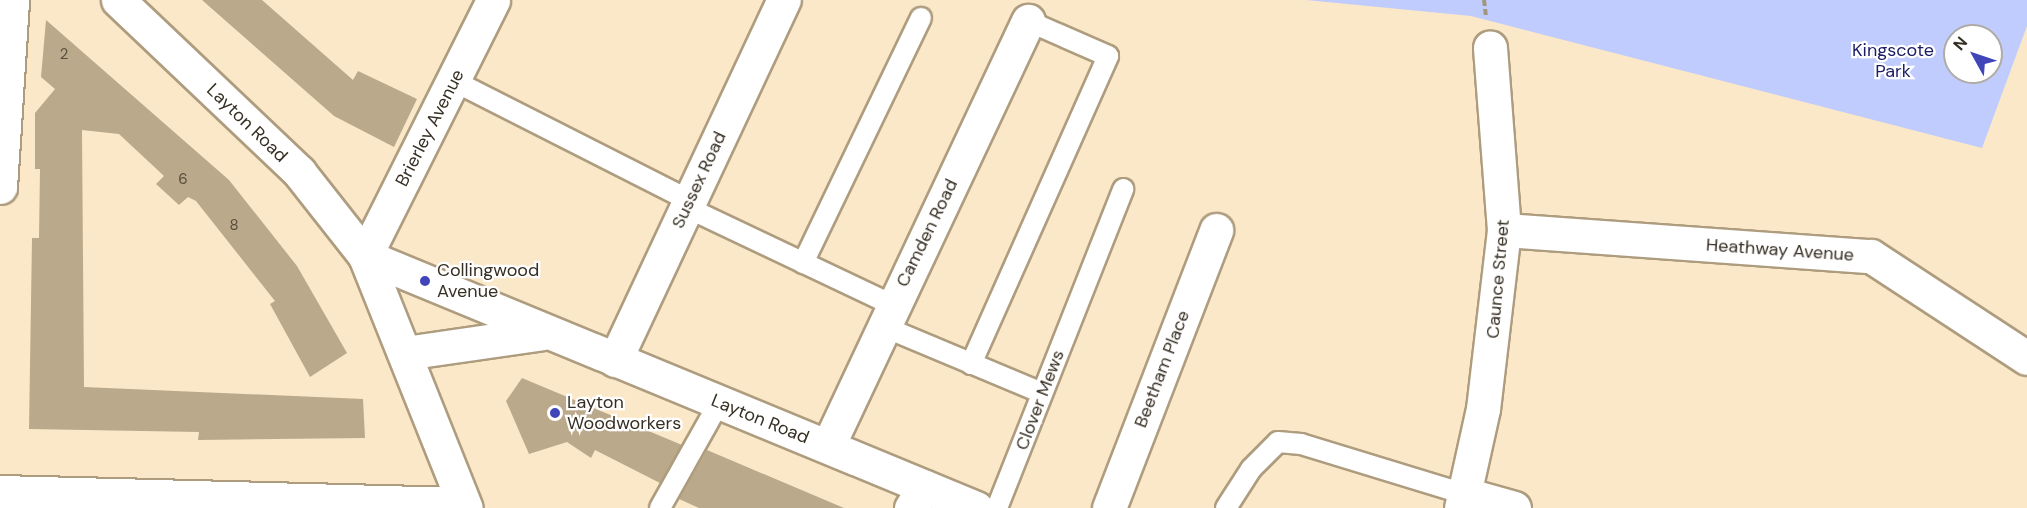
<!DOCTYPE html>
<style>
body{margin:0}
#map{position:relative;width:2027px;height:508px;overflow:hidden;background:#fae8c8;font-family:"DM Sans",sans-serif}
div>[style]{position:absolute}
.green>*{inset:0;background:#c1ccfe}
.building>*{inset:0;background:#bba98b}
.path>*{height:4px;margin-top:-2px;transform-origin:0;background:repeating-linear-gradient(90deg,#a3967f 0 6px,transparent 0 9px)}
.roads{filter:drop-shadow(2px 0 #ae9c7f) drop-shadow(-2px 0 #ae9c7f) drop-shadow(0 2px #ae9c7f) drop-shadow(0 -2px #ae9c7f)}
.service>*{height:20px;margin:-10px;padding:0 10px;transform-origin:10px;border-radius:10px;background:#fff}
.minor>*{height:33px;margin:-16.5px;padding:0 16.5px;transform-origin:16.5px;border-radius:16.5px;background:#fff}
.tertiary>*{height:33px;margin:-16.5px;padding:0 16.5px;transform-origin:16.5px;border-radius:16.5px;background:#fff}
.dots>*{width:16px;height:16px;translate:-50% -50%;box-sizing:border-box;border:3px solid #fff;border-radius:50%}
span{translate:-50% -50%;white-space:nowrap;text-align:center;line-height:1.15;-webkit-text-stroke:4.5px #fff;paint-order:stroke}
.number-label{font-size:15px;color:#574e3d}
.number-label span{-webkit-text-stroke-width:0}
.park-label{font-size:18px;color:#1d1d65}
.street-label{font-size:18px;color:#362f23}
.poi-label{font-size:18px;color:#362f23}
.left{translate:0 -50%;text-align:left}
.north{position:absolute;left:1943px;top:24px;width:60px;height:60px;box-sizing:border-box;background:#fff;border:2px solid #afaca7;border-radius:50%;rotate:310deg;font-size:16px;font-weight:700;line-height:24px;text-align:center;color:#362f23}
.north::after{content:'';display:block;margin:auto;width:21px;height:27px;background:#4045ba;clip-path:polygon(50% 0,100% 100%,50% 72%,0 100%)}
</style>
<div id="map">
<div class="green">
<i style="clip-path:polygon(evenodd,1306px 0,2027px 0,2027px 26px,1982px 148px,1471px 16px,1306px 0,1955px 36px,1991px 36px,1991px 72px,1955px 72px,1955px 36px)"></i>
</div>
<div class="building">
<i style="clip-path:polygon(202px 0,262px 0,353px 80px,358px 71px,417px 99px,394px 147px,334px 116px)"></i>
<i style="clip-path:polygon(46px 20px,229px 180px,297px 266px,347px 353px,310px 377px,270px 304px,275px 301px,196px 201px,188px 197px,179px 205px,156px 184px,164px 176px,119px 134px,82px 130px,84px 387px,363px 399px,365px 438px,198px 440px,199px 432px,29px 429px,32px 238px,39px 238px,40px 169px,35px 169px,35px 113px,55px 89px,41px 77px)"></i>
<i style="clip-path:polygon(522px 378px,682px 445px,660px 483px,595px 450px,591px 458px,567px 442px,529px 454px,506px 401px)"></i>
<i style="clip-path:polygon(707px 450px,844px 508px,699px 508px,679px 499px)"></i>
</div>
<div class="path">
<i style="left:1484px;top:0;width:17px;rotate:83deg"></i>
</div>
<div class="roads">
<div class="service">
<i style="left:454px;top:81px;width:263px;rotate:26.9deg"></i>
<i style="left:686px;top:207px;width:228px;rotate:25.4deg"></i>
<i style="left:803px;top:263px;width:272px;rotate:-64.3deg"></i>
<i style="left:882px;top:326px;width:173px;rotate:22.7deg"></i>
<i style="left:971px;top:364px;width:337px;rotate:-66deg"></i>
<i style="left:1108px;top:56px;width:87px;rotate:-156.4deg"></i>
<i style="left:660px;top:508px;width:120px;rotate:-60.7deg"></i>
<i style="left:997px;top:508px;width:343px;rotate:-68.4deg"></i>
<i style="left:1226px;top:508px;width:46px;rotate:-57.3deg"></i>
<i style="left:1251px;top:469px;width:38px;rotate:-45deg"></i>
<i style="left:1278px;top:442px;width:23px;rotate:5deg"></i>
<i style="left:1301px;top:444px;width:171px;rotate:17deg"></i>
</div>
<div class="minor">
<i style="left:0;top:187px;width:187px;rotate:-86.3deg"></i>
<i style="left:1504px;top:230px;width:368px;rotate:4.1deg"></i>
<i style="left:1871px;top:256px;width:186px;rotate:33.2deg"></i>
<i style="left:365px;top:256px;width:286px;rotate:-63.4deg"></i>
<i style="left:615px;top:360px;width:398px;rotate:-64.9deg"></i>
<i style="left:828px;top:446px;width:470px;rotate:-64.8deg"></i>
<i style="left:0;top:492px;width:463px;rotate:1.5deg"></i>
<i style="left:1465px;top:494px;width:51px;rotate:15.9deg"></i>
<i style="left:911px;top:508px;width:25px;rotate:-58deg"></i>
<i style="left:1109px;top:508px;width:298px;rotate:-68.9deg"></i>
<i style="left:1461px;top:508px;width:101px;rotate:-77.5deg"></i>
<i style="left:1483px;top:409px;width:180px;rotate:-83.3deg"></i>
<i style="left:1504px;top:230px;width:183px;rotate:-94.4deg"></i>
</div>
<div class="tertiary">
<i style="left:118px;top:0;width:250px;rotate:43.5deg"></i>
<i style="left:299px;top:172px;width:107px;rotate:51.8deg"></i>
<i style="left:365px;top:256px;width:271px;rotate:68.2deg"></i>
<i style="left:365px;top:256px;width:661px;rotate:22.41deg"></i>
<i style="left:405px;top:353px;width:139px;rotate:-8.2deg"></i>
</div>
</div>
<div class="dots">
<i style="left:425px;top:281px;background:#4045ba"></i>
<i style="left:555px;top:413px;background:#4045ba"></i>
</div>
<div class="number-label">
<span style="left:64px;top:55px">2</span>
<span style="left:183px;top:180px">6</span>
<span style="left:234px;top:226px">8</span>
</div>
<div class="park-label">
<span style="left:1893px;top:61px">Kingscote<br>Park</span>
</div>
<div class="street-label">
<span style="left:247px;top:123px;rotate:44deg">Layton Road</span>
<span style="left:430px;top:128px;rotate:-63deg">Brierley Avenue</span>
<span style="left:699px;top:180px;rotate:-65deg">Sussex Road</span>
<span style="left:927px;top:233px;rotate:-64deg">Camden Road</span>
<span style="left:1780px;top:250px;rotate:4deg">Heathway Avenue</span>
<span style="left:1498px;top:279px;rotate:-85deg">Caunce Street</span>
<span style="left:1162px;top:369px;rotate:-69deg">Beetham Place</span>
<span style="left:1040px;top:400px;rotate:-69deg">Clover Mews</span>
<span style="left:760px;top:419px;rotate:22deg">Layton Road</span>
</div>
<div class="poi-label">
<span class="left" style="left:437px;top:281px">Collingwood<br>Avenue</span>
<span class="left" style="left:567px;top:413px">Layton<br>Woodworkers</span>
</div>
<div class="north">N</div>
</div>
